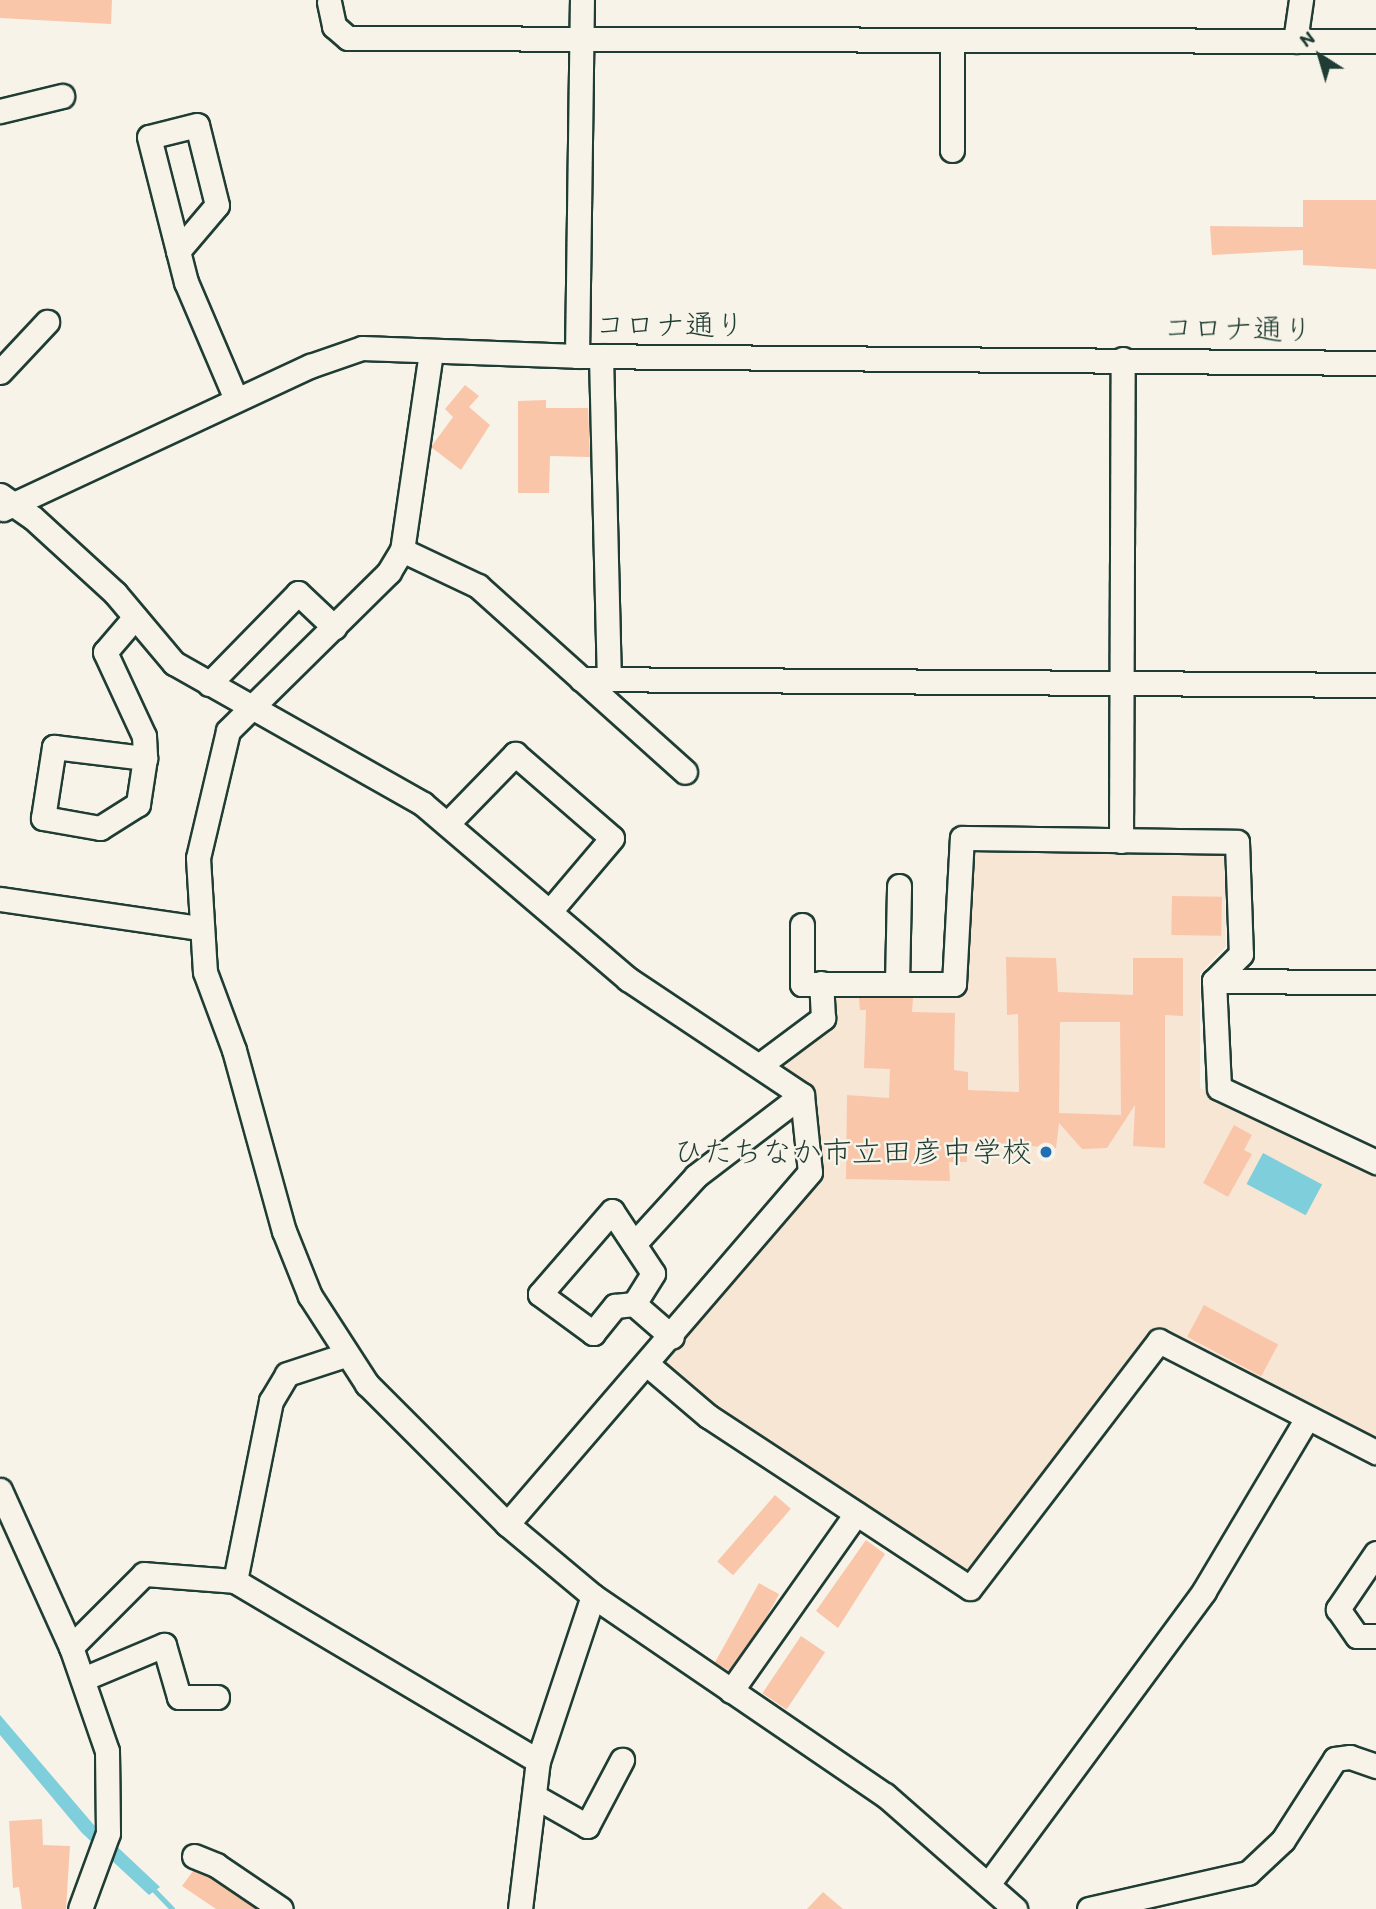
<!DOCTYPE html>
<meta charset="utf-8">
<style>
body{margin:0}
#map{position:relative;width:1376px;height:1909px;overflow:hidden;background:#f7f3e8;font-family:Itim,"Klee One",sans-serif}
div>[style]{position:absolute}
.built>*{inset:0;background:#f8e6d5}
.water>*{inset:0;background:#7ecedb;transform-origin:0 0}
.stream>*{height:5px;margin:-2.5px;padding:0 2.5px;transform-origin:2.5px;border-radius:2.5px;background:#7ecedb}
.building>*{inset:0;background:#f9c6aa;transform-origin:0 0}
.roads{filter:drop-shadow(2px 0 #1f3d34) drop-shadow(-2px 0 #1f3d34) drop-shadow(0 2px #1f3d34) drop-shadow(0 -2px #1f3d34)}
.minor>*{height:23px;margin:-11.5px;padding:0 11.5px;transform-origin:11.5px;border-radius:11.5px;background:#f7f3e8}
.dots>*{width:19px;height:19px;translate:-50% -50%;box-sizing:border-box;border:4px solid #f7f3e8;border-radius:50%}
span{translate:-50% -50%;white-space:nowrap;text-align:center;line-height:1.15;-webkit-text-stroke:5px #f7f3e8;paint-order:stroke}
.street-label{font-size:30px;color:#1f3d34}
.poi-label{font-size:30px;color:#1f3d34}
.right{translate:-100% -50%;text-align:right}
.north{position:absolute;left:1285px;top:21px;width:70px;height:70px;-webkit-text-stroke:5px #f7f3e8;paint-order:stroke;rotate:323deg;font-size:19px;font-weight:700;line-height:28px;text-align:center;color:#1f3d34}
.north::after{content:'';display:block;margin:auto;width:24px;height:32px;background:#1f3d34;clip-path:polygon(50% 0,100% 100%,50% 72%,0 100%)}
</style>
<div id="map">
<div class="built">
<i style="clip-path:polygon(965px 845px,1224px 849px,1226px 946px,1200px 974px,1200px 1088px,1353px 1165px,1376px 1170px,1376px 1437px,1371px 1440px,1152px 1332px,963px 1576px,711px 1413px,655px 1364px,816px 1173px,774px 1062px,827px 997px,835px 988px,961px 991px)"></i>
</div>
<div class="water">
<i style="left:1263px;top:1153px;width:67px;height:35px;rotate:28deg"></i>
<i style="clip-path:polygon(0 1715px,93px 1824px,160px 1887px,149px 1895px,82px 1833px,0 1735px)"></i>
</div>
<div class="stream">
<i style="left:1260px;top:1875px;width:22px;rotate:-39deg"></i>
<i style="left:151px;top:1887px;width:30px;rotate:46deg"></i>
</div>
<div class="building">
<i style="clip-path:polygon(0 0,112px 0,111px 24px,0 18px)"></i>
<i style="clip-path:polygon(1303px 200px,1376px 200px,1376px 269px,1303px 265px,1303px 250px,1212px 255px,1210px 226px,1303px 227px)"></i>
<i style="clip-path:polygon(465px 385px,479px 396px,469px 407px,490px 425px,461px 470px,431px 447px,453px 417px,445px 409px)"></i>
<i style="clip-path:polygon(546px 400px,546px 408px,588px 408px,590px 457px,550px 456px,549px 493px,518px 493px,518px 401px)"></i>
<i style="left:1172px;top:896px;width:50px;height:39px;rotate:1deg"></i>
<i style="clip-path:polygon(evenodd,1006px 957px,1056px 958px,1058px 992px,1133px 995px,1133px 958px,1183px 958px,1183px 1016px,1165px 1015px,1165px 1148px,1133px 1146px,1135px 1105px,1107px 1148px,1082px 1149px,1059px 1123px,1056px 1148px,967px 1141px,967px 1162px,949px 1162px,950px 1181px,846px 1179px,847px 1095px,889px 1098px,890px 1069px,864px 1068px,866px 1010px,860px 1010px,859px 998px,913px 998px,912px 1012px,955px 1013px,954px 1070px,968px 1072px,968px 1090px,1019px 1092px,1018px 1014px,1007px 1015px,1006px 957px,1060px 1022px,1120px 1022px,1121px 1115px,1059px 1113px,1060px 1022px)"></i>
<i style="clip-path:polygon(1234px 1125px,1252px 1135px,1244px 1150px,1252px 1154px,1228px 1197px,1203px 1183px)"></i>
<i style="left:1204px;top:1305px;width:84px;height:36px;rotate:28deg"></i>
<i style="left:775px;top:1495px;width:21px;height:88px;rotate:41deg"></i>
<i style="clip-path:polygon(866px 1540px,885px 1554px,838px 1628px,816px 1611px)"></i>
<i style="left:759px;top:1583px;width:23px;height:91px;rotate:29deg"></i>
<i style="left:801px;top:1636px;width:29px;height:69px;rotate:34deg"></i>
<i style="clip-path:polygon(42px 1819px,43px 1845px,70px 1846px,66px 1909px,22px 1909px,19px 1887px,13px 1888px,9px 1821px)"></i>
<i style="clip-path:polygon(193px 1871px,209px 1877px,256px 1909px,216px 1909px,182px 1886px)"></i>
<i style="clip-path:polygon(823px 1892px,843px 1909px,807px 1909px)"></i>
</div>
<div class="roads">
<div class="minor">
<i style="left:329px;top:2px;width:25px;rotate:78deg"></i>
<i style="left:334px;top:26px;width:18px;rotate:41deg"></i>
<i style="left:348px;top:38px;width:1028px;rotate:0.17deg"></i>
<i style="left:952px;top:41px;width:109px;rotate:90deg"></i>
<i style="left:1295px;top:41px;width:41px;rotate:-81.7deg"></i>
<i style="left:0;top:111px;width:64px;rotate:-13.6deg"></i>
<i style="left:178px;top:251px;width:60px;rotate:-49.7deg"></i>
<i style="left:217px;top:205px;width:82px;rotate:-104deg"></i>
<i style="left:197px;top:125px;width:49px;rotate:166deg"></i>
<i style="left:149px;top:137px;width:150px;rotate:75.7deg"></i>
<i style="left:186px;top:282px;width:127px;rotate:66.9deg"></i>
<i style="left:431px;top:352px;width:200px;rotate:98.3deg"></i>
<i style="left:402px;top:550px;width:26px;rotate:121deg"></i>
<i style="left:389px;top:572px;width:226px;rotate:135.4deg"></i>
<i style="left:228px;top:731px;width:130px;rotate:103.3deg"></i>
<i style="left:198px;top:858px;width:114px;rotate:86.5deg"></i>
<i style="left:205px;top:972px;width:83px;rotate:69.6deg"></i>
<i style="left:234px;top:1050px;width:188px;rotate:74.6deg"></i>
<i style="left:284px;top:1231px;width:70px;rotate:68.2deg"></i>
<i style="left:310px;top:1296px;width:105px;rotate:57.1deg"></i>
<i style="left:367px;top:1384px;width:198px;rotate:45deg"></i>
<i style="left:507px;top:1524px;width:112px;rotate:39.9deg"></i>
<i style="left:593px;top:1596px;width:353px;rotate:34.3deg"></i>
<i style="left:885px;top:1795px;width:173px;rotate:41.2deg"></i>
<i style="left:577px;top:356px;width:356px;rotate:-89.2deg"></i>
<i style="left:601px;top:356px;width:323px;rotate:88.6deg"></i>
<i style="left:0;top:372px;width:69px;rotate:-46.8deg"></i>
<i style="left:0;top:495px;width:39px;rotate:35deg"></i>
<i style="left:32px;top:517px;width:113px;rotate:42.5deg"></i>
<i style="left:115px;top:593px;width:92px;rotate:49.9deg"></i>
<i style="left:174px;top:663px;width:286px;rotate:29.5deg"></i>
<i style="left:423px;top:804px;width:270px;rotate:40.5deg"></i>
<i style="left:628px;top:979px;width:209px;rotate:33.7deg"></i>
<i style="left:802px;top:1095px;width:77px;rotate:84.1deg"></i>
<i style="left:810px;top:1172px;width:464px;rotate:130.7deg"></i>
<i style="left:3px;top:509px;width:339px;rotate:-25deg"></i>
<i style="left:310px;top:366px;width:55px;rotate:-19.1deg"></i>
<i style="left:362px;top:348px;width:215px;rotate:2.1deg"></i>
<i style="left:577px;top:356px;width:799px;rotate:0.5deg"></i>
<i style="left:402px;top:550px;width:84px;rotate:25.3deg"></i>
<i style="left:478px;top:586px;width:278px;rotate:41.9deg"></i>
<i style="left:135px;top:617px;width:46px;rotate:130.6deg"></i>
<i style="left:105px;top:652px;width:93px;rotate:65.1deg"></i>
<i style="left:144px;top:736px;width:22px;rotate:87deg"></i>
<i style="left:145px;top:758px;width:47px;rotate:98.7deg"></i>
<i style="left:138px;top:804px;width:45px;rotate:147.7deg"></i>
<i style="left:100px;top:828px;width:58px;rotate:-170deg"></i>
<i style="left:43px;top:818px;width:72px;rotate:-81.2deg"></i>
<i style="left:54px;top:747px;width:92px;rotate:6.9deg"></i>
<i style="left:581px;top:679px;width:795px;rotate:0.43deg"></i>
<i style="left:209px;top:684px;width:127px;rotate:-45.6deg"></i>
<i style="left:298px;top:593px;width:50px;rotate:43.4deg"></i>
<i style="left:447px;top:824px;width:98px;rotate:-45.8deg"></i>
<i style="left:515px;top:754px;width:128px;rotate:40.9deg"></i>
<i style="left:612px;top:838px;width:96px;rotate:130.3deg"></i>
<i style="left:1121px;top:841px;width:482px;rotate:-89.8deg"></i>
<i style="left:0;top:899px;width:201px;rotate:8.3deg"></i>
<i style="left:802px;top:925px;width:59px;rotate:90deg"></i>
<i style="left:802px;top:984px;width:152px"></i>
<i style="left:954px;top:984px;width:146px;rotate:-86.9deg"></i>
<i style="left:962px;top:838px;width:275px;rotate:0.8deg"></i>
<i style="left:1237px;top:842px;width:112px;rotate:88deg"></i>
<i style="left:1241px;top:954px;width:38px;rotate:135deg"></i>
<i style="left:1214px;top:981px;width:107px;rotate:87.3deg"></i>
<i style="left:1219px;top:1088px;width:174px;rotate:25.2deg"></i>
<i style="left:1214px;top:981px;width:162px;rotate:0.4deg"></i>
<i style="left:897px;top:984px;width:98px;rotate:-88.8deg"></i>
<i style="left:760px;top:1065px;width:79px;rotate:-36.7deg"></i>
<i style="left:823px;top:1018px;width:35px;rotate:-93deg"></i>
<i style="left:634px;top:1244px;width:92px;rotate:-47.6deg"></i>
<i style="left:696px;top:1176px;width:133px;rotate:-37.4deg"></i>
<i style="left:634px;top:1304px;width:36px;rotate:-58deg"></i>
<i style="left:653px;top:1273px;width:74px;rotate:-123.5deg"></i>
<i style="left:612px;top:1211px;width:110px;rotate:130.9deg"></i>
<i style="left:540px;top:1294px;width:66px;rotate:36.3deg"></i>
<i style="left:593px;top:1333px;width:35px;rotate:-51deg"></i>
<i style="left:615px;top:1306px;width:19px;rotate:-6deg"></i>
<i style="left:634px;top:1304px;width:50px;rotate:41deg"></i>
<i style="left:648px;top:1365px;width:79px;rotate:40.4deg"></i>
<i style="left:708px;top:1416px;width:313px;rotate:33.3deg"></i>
<i style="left:970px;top:1588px;width:311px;rotate:-52.6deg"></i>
<i style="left:1159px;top:1341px;width:244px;rotate:27.1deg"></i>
<i style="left:0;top:1490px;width:172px;rotate:65.7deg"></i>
<i style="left:71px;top:1647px;width:110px;rotate:70.9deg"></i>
<i style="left:107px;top:1751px;width:82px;rotate:89.3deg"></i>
<i style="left:108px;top:1833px;width:81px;rotate:110.2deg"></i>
<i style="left:1376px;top:1553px;width:68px;rotate:124.2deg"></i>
<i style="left:1338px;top:1609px;width:33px;rotate:55deg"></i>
<i style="left:1357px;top:1636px;width:19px"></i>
<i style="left:235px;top:1581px;width:184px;rotate:-78.7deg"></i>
<i style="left:271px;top:1401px;width:31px;rotate:-59deg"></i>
<i style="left:287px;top:1374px;width:61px;rotate:-18.1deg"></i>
<i style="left:71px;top:1647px;width:103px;rotate:-45deg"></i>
<i style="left:144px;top:1574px;width:91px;rotate:4.4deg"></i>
<i style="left:235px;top:1581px;width:352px;rotate:30.7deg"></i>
<i style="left:83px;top:1679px;width:88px;rotate:-22.8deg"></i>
<i style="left:164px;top:1645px;width:54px;rotate:73.9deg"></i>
<i style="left:179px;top:1697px;width:38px"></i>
<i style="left:731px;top:1691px;width:217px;rotate:-54.8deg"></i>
<i style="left:534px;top:1796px;width:61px;rotate:29.5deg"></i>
<i style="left:587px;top:1826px;width:75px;rotate:-62.1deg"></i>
<i style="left:194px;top:1856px;width:24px;rotate:22deg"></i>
<i style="left:216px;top:1865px;width:78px;rotate:34.1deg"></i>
<i style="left:989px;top:1883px;width:363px;rotate:-53.6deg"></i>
<i style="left:1204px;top:1591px;width:199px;rotate:-59.2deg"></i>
<i style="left:520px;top:1909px;width:149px;rotate:-83.1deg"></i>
<i style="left:538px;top:1761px;width:174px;rotate:-71.6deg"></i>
<i style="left:1089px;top:1909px;width:163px;rotate:-12.8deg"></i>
<i style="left:1248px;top:1873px;width:48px;rotate:-43.3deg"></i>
<i style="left:1283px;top:1840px;width:96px;rotate:-57.3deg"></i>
<i style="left:1335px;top:1759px;width:15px;rotate:-8deg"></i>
<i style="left:1350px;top:1757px;width:28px;rotate:19deg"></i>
</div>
</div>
<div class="dots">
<i style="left:1046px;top:1152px;background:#1f6fb2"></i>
</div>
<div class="street-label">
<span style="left:670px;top:325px">コロナ通り</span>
<span style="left:1238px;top:329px;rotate:1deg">コロナ通り</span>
</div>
<div class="poi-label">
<span class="right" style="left:1032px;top:1152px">ひたちなか市立田彦中学校</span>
</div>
<div class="north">N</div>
</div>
